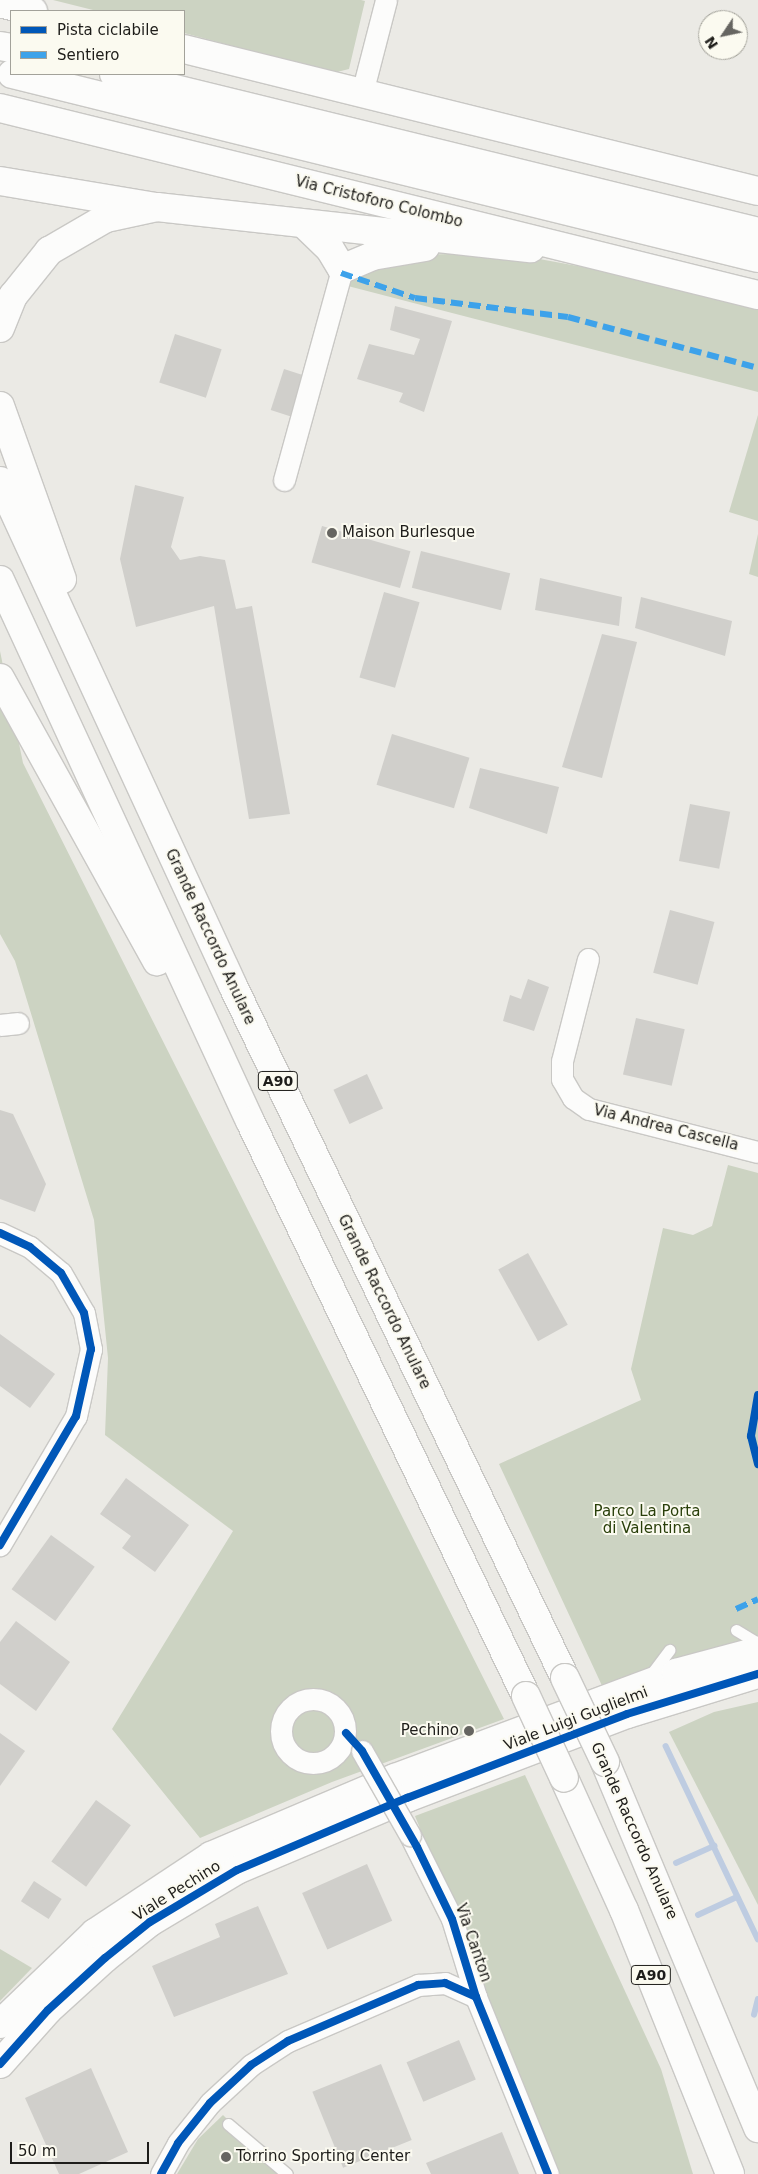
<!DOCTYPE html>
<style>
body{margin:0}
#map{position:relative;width:758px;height:2174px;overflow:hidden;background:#ebeae5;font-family:"DejaVu Sans",sans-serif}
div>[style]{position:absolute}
.green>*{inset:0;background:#ccd3c2}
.stream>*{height:5.5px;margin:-2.75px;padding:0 2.75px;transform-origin:2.75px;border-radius:2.75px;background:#becce1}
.building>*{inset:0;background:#d0cfcb;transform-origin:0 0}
.roads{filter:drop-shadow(1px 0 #c9c8c5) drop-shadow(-1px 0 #c9c8c5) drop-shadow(0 1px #c9c8c5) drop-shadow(0 -1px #c9c8c5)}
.service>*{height:11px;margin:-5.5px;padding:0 5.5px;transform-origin:5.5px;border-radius:5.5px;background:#fcfcfb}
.minor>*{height:21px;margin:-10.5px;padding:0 10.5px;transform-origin:10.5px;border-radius:10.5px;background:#fcfcfb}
.minor>.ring{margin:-10.5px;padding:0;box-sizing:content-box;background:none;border:21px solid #fcfcfb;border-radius:50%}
.tertiary>*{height:28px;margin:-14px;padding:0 14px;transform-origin:14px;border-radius:14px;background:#fcfcfb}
.secondary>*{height:28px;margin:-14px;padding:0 14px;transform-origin:14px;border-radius:14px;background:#fcfcfb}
.primary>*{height:28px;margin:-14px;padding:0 14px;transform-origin:14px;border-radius:14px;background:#fcfcfb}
.trunk>*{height:28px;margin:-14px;padding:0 14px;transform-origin:14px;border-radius:14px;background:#fcfcfb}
.motorway>*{height:28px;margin:-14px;padding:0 14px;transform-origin:14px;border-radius:14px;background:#fcfcfb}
.bridges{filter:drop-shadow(1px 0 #c9c8c5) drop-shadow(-1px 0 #c9c8c5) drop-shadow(0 1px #c9c8c5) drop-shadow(0 -1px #c9c8c5)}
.minor-bridge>*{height:21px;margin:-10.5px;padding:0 10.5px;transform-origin:10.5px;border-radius:10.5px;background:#fcfcfb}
.motorway-bridge>*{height:28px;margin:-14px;padding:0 14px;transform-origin:14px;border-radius:14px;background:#fcfcfb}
.quiet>*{height:6px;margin-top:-3px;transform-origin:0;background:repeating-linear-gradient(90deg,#3da2ea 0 12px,transparent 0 18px)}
.cycleway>*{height:8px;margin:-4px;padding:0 4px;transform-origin:4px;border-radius:4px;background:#0057b8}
.dots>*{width:14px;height:14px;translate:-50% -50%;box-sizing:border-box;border:2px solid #fbfaf0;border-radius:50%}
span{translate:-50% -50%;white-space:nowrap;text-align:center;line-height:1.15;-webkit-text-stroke:4px #fbfaf0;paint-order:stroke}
.shield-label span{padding:1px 4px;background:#fbfaf0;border:1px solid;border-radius:4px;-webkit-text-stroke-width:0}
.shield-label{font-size:14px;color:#1e1d1a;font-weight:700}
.street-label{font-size:15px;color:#1e1d1a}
.poi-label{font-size:15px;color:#1e1d1a}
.left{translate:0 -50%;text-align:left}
.right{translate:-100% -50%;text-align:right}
.park-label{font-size:15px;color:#293f0a}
.legend{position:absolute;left:10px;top:10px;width:175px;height:65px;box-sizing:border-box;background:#fbfaf0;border:1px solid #a3a29a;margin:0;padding:6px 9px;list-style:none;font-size:15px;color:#1e1d1a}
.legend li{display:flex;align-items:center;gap:10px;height:25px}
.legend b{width:25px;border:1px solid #a3a29a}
.north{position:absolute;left:698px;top:10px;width:50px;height:50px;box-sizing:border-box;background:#fbfaf0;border:1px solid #a3a29a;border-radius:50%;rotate:236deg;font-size:14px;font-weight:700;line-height:20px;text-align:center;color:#1e1d1a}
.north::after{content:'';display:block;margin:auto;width:18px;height:22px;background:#666561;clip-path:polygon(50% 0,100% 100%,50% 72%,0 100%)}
.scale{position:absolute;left:10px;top:2142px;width:139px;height:22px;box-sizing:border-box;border:2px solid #1e1d1a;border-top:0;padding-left:6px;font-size:15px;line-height:18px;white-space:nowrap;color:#1e1d1a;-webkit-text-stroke:4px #fbfaf0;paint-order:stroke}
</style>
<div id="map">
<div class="green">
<i style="clip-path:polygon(53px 0,361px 0,365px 1px,349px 69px,333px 73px,184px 33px,184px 11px,97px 11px)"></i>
<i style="clip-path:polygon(501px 252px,594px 269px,758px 309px,758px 392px,344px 285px,362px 269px,422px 255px)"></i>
<i style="clip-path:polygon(758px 415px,758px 521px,729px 512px)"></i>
<i style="clip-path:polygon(758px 534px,758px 577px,749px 574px)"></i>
<i style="clip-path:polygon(0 651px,23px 763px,504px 1719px,332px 1782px,200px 1838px,112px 1729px,233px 1531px,105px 1435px,108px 1358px,94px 1220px,15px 961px,0 934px)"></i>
<i style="clip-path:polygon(728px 1165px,758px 1173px,758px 1644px,604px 1690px,499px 1464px,641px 1400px,631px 1369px,663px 1228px,693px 1235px,712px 1226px)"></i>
<i style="clip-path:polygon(758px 1702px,758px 1905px,669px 1732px,714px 1712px)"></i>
<i style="clip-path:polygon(525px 1775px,661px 2069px,693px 2174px,560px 2174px,415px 1816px)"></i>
<i style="clip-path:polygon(0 1949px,32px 1968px,0 2001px)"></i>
<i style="clip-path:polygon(223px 2115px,283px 2174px,177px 2174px,198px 2139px)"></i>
</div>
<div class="stream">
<i style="left:666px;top:1746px;width:214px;rotate:64.5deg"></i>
<i style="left:676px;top:1863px;width:42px;rotate:-24.1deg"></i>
<i style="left:698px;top:1915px;width:43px;rotate:-24.8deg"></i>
<i style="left:754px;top:2015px;width:16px;rotate:-76deg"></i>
</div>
<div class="building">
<i style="clip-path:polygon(395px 306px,452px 321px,424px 412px,399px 402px,403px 393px,357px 379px,369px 344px,414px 355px,420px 339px,390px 330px)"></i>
<i style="left:175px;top:334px;width:49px;height:51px;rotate:18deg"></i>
<i style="left:284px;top:369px;width:22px;height:43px;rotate:18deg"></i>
<i style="clip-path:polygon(135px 485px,184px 497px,171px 547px,180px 560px,200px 556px,225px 560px,236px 609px,252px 606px,290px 814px,249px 819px,214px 606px,136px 627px,120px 559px)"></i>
<i style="left:322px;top:526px;width:92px;height:38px;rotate:16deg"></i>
<i style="left:421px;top:551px;width:92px;height:38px;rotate:14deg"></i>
<i style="clip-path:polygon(540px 578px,622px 597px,619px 626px,535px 610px)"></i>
<i style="left:384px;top:592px;width:37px;height:89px;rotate:16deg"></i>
<i style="clip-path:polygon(641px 597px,732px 621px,725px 656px,635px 628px)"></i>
<i style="clip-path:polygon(602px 634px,637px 642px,602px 778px,562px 767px)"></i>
<i style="left:392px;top:734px;width:81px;height:53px;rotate:17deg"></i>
<i style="clip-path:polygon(480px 768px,559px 787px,547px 834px,469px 808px)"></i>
<i style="left:690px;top:804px;width:41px;height:58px;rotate:11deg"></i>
<i style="left:670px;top:910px;width:46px;height:65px;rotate:15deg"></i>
<i style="clip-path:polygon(528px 979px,549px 987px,534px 1031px,503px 1021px,510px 995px,521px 999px)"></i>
<i style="left:636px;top:1018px;width:50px;height:58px;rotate:13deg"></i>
<i style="left:367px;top:1074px;width:38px;height:37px;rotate:65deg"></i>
<i style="clip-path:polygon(0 1110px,13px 1114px,46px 1184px,35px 1212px,0 1199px)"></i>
<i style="left:528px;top:1253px;width:82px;height:34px;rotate:61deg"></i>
<i style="clip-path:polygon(0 1334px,55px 1374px,30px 1408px,0 1386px)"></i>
<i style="clip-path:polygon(126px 1478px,189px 1525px,155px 1572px,122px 1548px,131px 1536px,100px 1514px)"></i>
<i style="left:51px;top:1535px;width:54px;height:67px;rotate:36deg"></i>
<i style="clip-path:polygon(16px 1621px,70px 1662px,36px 1711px,0 1684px,0 1642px)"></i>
<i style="clip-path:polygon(0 1733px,25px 1751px,0 1786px)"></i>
<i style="left:96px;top:1800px;width:43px;height:76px;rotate:36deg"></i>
<i style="left:367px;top:1864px;width:62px;height:71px;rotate:66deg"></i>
<i style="left:34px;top:1881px;width:33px;height:24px;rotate:33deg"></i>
<i style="clip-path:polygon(258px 1906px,288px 1974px,174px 2017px,152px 1966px,220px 1937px,215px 1924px)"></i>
<i style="left:459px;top:2040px;width:43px;height:57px;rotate:67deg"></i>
<i style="left:381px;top:2064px;width:82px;height:74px;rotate:68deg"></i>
<i style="clip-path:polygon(91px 2068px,128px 2152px,79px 2174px,59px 2174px,25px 2098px)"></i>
<i style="clip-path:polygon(502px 2132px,519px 2174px,431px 2174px,426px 2163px)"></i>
</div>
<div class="roads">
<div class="service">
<i style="left:736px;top:1630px;width:26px;rotate:31deg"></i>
<i style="left:649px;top:1677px;width:34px;rotate:-53deg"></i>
<i style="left:228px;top:2124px;width:77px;rotate:40.3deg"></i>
</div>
<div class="minor">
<i style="left:362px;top:93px;width:96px;rotate:-75.5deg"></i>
<i style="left:284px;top:480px;width:219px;rotate:-74.6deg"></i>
<i style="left:588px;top:959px;width:105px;rotate:104.3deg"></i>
<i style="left:562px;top:1061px;width:18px;rotate:90deg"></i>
<i style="left:562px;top:1079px;width:22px;rotate:60deg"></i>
<i style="left:573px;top:1098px;width:19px;rotate:35deg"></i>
<i style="left:589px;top:1109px;width:174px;rotate:14.3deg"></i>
<i style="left:0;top:1025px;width:18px;rotate:-6deg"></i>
<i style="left:0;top:1233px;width:33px;rotate:25deg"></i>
<i style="left:30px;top:1247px;width:40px;rotate:40deg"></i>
<i style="left:61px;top:1273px;width:46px;rotate:60.1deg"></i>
<i style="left:84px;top:1313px;width:37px;rotate:79deg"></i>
<i style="left:91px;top:1349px;width:69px;rotate:102.6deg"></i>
<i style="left:76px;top:1416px;width:150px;rotate:120.5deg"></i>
<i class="ring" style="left:281px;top:1699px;width:43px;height:43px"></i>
<i style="left:410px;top:1835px;width:94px;rotate:63.4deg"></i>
<i style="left:452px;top:1919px;width:82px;rotate:72.9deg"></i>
<i style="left:476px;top:1997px;width:191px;rotate:67.9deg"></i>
<i style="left:161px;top:2174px;width:35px;rotate:-61deg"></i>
<i style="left:178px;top:2143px;width:51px;rotate:-51.3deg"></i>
<i style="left:210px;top:2103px;width:56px;rotate:-42.8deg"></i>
<i style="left:251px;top:2065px;width:44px;rotate:-33deg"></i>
<i style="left:288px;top:2041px;width:142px;rotate:-23.3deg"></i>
<i style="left:418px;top:1985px;width:27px;rotate:-4deg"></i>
<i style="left:445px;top:1983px;width:34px;rotate:24deg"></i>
</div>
<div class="tertiary">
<i style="left:0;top:2024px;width:132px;rotate:-43.8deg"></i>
<i style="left:95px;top:1933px;width:139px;rotate:-33.6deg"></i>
<i style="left:211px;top:1856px;width:200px;rotate:-23deg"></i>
<i style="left:395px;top:1778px;width:300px;rotate:-20.5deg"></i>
<i style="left:676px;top:1673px;width:85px;rotate:-15deg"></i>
<i style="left:0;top:2064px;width:72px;rotate:-48.4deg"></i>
<i style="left:48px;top:2010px;width:77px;rotate:-42.4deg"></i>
<i style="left:105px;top:1958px;width:58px;rotate:-38.7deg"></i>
<i style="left:150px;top:1922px;width:101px;rotate:-30.9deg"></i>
<i style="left:237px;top:1870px;width:185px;rotate:-23deg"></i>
<i style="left:407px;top:1798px;width:235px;rotate:-20.9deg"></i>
<i style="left:627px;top:1714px;width:137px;rotate:-17deg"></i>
</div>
<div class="secondary">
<i style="left:157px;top:207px;width:376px;rotate:6.3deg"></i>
<i style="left:304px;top:224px;width:36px;rotate:44deg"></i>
<i style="left:330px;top:249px;width:23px;rotate:59deg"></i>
<i style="left:342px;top:269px;width:33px;rotate:-23deg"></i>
<i style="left:372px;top:256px;width:54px;rotate:-9.6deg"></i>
</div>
<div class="primary">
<i style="left:0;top:3px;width:34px;rotate:14deg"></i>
<i style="left:184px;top:49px;width:591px;rotate:13.9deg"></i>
<i style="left:0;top:108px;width:781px;rotate:13.86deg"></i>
<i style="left:0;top:181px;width:158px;rotate:9.5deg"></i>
</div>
<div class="trunk">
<i style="left:0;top:46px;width:11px;rotate:10deg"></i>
<i style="left:12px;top:74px;width:768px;rotate:13.86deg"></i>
<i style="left:114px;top:74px;width:663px;rotate:13.78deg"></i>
</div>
<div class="motorway">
<i style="left:0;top:328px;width:35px;rotate:-68deg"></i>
<i style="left:13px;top:296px;width:58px;rotate:-51.3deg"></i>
<i style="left:49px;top:251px;width:66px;rotate:-30.1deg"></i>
<i style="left:106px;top:218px;width:52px;rotate:-12.2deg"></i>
<i style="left:0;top:406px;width:184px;rotate:70.3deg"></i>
<i style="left:0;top:481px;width:556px;rotate:65.23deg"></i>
<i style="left:233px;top:986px;width:768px;rotate:64.37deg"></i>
<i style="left:0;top:580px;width:596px;rotate:65.2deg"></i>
<i style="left:250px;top:1121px;width:638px;rotate:64.36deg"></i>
<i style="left:0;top:678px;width:324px;rotate:61deg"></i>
<i style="left:605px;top:1762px;width:397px;rotate:67.3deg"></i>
<i style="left:564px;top:1778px;width:145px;rotate:65.6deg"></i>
<i style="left:624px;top:1910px;width:284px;rotate:68.1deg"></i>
</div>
</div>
<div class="bridges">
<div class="minor-bridge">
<i style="left:362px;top:1751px;width:97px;rotate:60.3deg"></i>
</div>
<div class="motorway-bridge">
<i style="left:565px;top:1678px;width:93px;rotate:64.5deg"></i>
<i style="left:526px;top:1696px;width:90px;rotate:65.1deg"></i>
</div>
</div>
<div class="quiet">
<i style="left:341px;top:273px;width:78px;rotate:18.7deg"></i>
<i style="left:415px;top:298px;width:154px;rotate:7.1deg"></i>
<i style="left:568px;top:317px;width:197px;rotate:15deg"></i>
<i style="left:736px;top:1609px;width:24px;rotate:-24deg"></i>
</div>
<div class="cycleway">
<i style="left:0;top:1233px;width:33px;rotate:25deg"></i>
<i style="left:30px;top:1247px;width:40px;rotate:40deg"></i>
<i style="left:61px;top:1273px;width:46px;rotate:60.1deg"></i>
<i style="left:84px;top:1313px;width:37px;rotate:79deg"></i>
<i style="left:91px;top:1349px;width:69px;rotate:102.6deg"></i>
<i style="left:76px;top:1416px;width:150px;rotate:120.5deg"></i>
<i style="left:758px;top:1395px;width:42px;rotate:99.7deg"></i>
<i style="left:751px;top:1436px;width:29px;rotate:76deg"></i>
<i style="left:346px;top:1733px;width:24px;rotate:48deg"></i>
<i style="left:362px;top:1751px;width:111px;rotate:60.2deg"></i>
<i style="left:417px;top:1847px;width:80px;rotate:64.1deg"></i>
<i style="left:452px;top:1919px;width:82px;rotate:72.9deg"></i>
<i style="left:476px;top:1997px;width:191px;rotate:67.9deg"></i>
<i style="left:0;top:2064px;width:72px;rotate:-48.4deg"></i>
<i style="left:48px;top:2010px;width:77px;rotate:-42.4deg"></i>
<i style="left:105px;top:1958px;width:58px;rotate:-38.7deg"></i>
<i style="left:150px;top:1922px;width:101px;rotate:-30.9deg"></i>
<i style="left:237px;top:1870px;width:185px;rotate:-23deg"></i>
<i style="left:407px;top:1798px;width:235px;rotate:-20.9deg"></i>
<i style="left:627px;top:1714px;width:137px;rotate:-17deg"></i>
<i style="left:161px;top:2174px;width:35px;rotate:-61deg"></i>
<i style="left:178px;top:2143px;width:51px;rotate:-51.3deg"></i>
<i style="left:210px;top:2103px;width:56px;rotate:-42.8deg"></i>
<i style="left:251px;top:2065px;width:44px;rotate:-33deg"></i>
<i style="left:288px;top:2041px;width:142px;rotate:-23.3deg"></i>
<i style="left:418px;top:1985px;width:27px;rotate:-4deg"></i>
<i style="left:445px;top:1983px;width:34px;rotate:24deg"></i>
</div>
<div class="dots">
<i style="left:332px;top:533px;background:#666561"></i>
<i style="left:469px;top:1731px;background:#666561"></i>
<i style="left:226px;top:2157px;background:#666561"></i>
</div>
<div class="shield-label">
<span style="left:278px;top:1081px">A90</span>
<span style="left:651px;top:1975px">A90</span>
</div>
<div class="street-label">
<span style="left:379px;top:202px;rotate:14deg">Via Cristoforo Colombo</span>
<span style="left:210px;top:937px;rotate:65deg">Grande Raccordo Anulare</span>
<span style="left:666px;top:1128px;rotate:14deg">Via Andrea Cascella</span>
<span style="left:384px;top:1302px;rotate:64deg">Grande Raccordo Anulare</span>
<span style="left:576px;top:1719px;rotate:-21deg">Viale Luigi Guglielmi</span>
<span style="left:634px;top:1831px;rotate:66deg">Grande Raccordo Anulare</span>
<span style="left:177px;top:1891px;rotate:-32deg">Viale Pechino</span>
<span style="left:473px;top:1943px;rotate:71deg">Via Canton</span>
</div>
<div class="poi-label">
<span class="left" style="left:342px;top:533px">Maison Burlesque</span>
<span class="right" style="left:459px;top:1731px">Pechino</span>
<span class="left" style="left:236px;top:2157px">Torrino Sporting Center</span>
</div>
<div class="park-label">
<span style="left:647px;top:1520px">Parco La Porta<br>di Valentina</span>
</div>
<ul class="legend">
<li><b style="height:6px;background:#0057b8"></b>Pista ciclabile</li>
<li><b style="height:6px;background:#3da2ea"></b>Sentiero</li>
</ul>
<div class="north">N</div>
<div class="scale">50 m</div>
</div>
